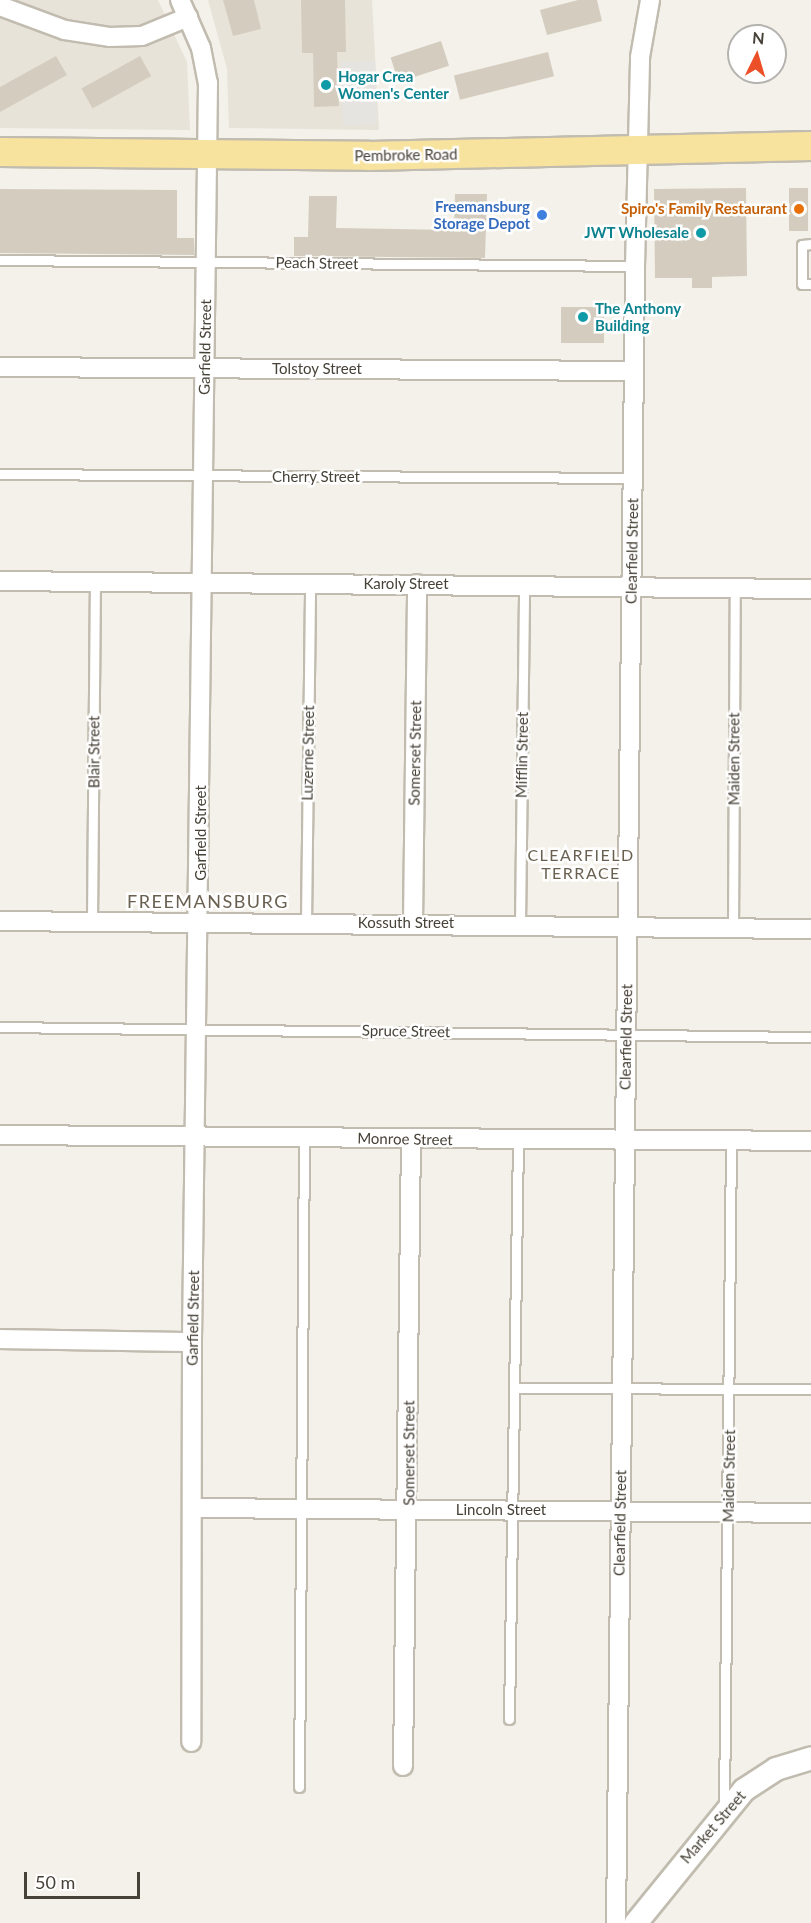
<!DOCTYPE html>
<style>
body{margin:0}
#map{position:relative;width:811px;height:1923px;overflow:hidden;background:#f3f1e9;font-family:Lato,sans-serif}
div>[style]{position:absolute}
.residential>*{inset:0;background:#e7e3d8}
.parking>*{inset:0;background:#e5e4e1;transform-origin:0 0}
.building>*{inset:0;background:#d4cdbf;transform-origin:0 0}
.roads{filter:drop-shadow(2px 0 #c1bcaf) drop-shadow(-2px 0 #c1bcaf) drop-shadow(0 2px #c1bcaf) drop-shadow(0 -2px #c1bcaf)}
.service>*{height:9px;margin:-4.5px;padding:0 4.5px;transform-origin:4.5px;border-radius:4.5px;background:#fff}
.minor>*{height:18px;margin:-9px;padding:0 9px;transform-origin:9px;border-radius:9px;background:#fff}
.tertiary>*{height:22px;margin:-11px;padding:0 11px;transform-origin:11px;border-radius:11px;background:#fff}
.primary>*{height:28px;margin:-14px;padding:0 14px;transform-origin:14px;border-radius:14px;background:#f7e39e}
.dots>*{width:16px;height:16px;translate:-50% -50%;box-sizing:border-box;border:3px solid #fff;border-radius:50%}
span{translate:-50% -50%;white-space:nowrap;text-align:center;line-height:1.15;-webkit-text-stroke:5px #fff;paint-order:stroke}
.culture-label{font-size:15px;color:#0d838f;font-weight:700}
.left{translate:0 -50%;text-align:left}
.right{translate:-100% -50%;text-align:right}
.street-label{font-size:15px;color:#474238}
.shop-label{font-size:15px;color:#366cbe;font-weight:700}
.food-label{font-size:15px;color:#c56008;font-weight:700}
.neighbourhood-label{font-size:16px;color:#696050;letter-spacing:1.5px}
.quarter-label{font-size:18px;color:#696050;letter-spacing:1.5px}
.north{position:absolute;left:727px;top:24px;width:60px;height:60px;box-sizing:border-box;background:#fff;border:2px solid #b5b3af;border-radius:50%;rotate:5deg;font-size:16px;font-weight:700;line-height:24px;text-align:center;color:#474238}
.north::after{content:'';display:block;margin:auto;width:21px;height:27px;background:#ec5028;clip-path:polygon(50% 0,100% 100%,50% 72%,0 100%)}
.scale{position:absolute;left:24px;top:1872px;width:116px;height:27px;box-sizing:border-box;border:3px solid #474238;border-top:0;padding-left:8px;font-size:18px;line-height:21px;white-space:nowrap;color:#474238;-webkit-text-stroke:4px #fff;paint-order:stroke}
</style>
<div id="map">
<div class="residential">
<i style="clip-path:polygon(0 0,158px 0,187px 62px,190px 130px,0 128px)"></i>
<i style="clip-path:polygon(208px 0,372px 0,379px 130px,229px 128px,227px 69px)"></i>
</div>
<div class="parking">
<i style="left:375px;top:61px;width:63px;height:34px;rotate:88deg"></i>
</div>
<div class="building">
<i style="clip-path:polygon(223px 0,254px 0,261px 29px,233px 36px)"></i>
<i style="clip-path:polygon(301px 0,345px 0,346px 52px,337px 52px,339px 106px,314px 107px,313px 53px,302px 53px)"></i>
<i style="clip-path:polygon(578px 0,597px 0,602px 21px,547px 35px,540px 10px)"></i>
<i style="left:441px;top:41px;width:26px;height:53px;rotate:72deg"></i>
<i style="left:548px;top:52px;width:25px;height:97px;rotate:76deg"></i>
<i style="clip-path:polygon(56px 56px,67px 75px,0 112px,0 87px)"></i>
<i style="left:140px;top:56px;width:23px;height:67px;rotate:61deg"></i>
<i style="clip-path:polygon(746px 188px,747px 276px,712px 277px,712px 288px,692px 288px,692px 278px,655px 278px,654px 189px)"></i>
<i style="left:789px;top:188px;width:19px;height:43px"></i>
<i style="clip-path:polygon(0 189px,177px 190px,177px 238px,194px 238px,194px 255px,0 253px)"></i>
<i style="clip-path:polygon(455px 194px,487px 194px,485px 258px,294px 256px,294px 237px,308px 237px,309px 196px,337px 196px,336px 228px,454px 230px)"></i>
<i style="left:561px;top:307px;width:43px;height:36px"></i>
</div>
<div class="roads">
<div class="service">
<i style="left:811px;top:244px;width:9px;rotate:174deg"></i>
<i style="left:802px;top:245px;width:39px;rotate:90deg"></i>
<i style="left:802px;top:284px;width:9px"></i>
<i style="left:0;top:260px;width:635px;rotate:0.54deg"></i>
<i style="left:0;top:474px;width:633px;rotate:0.36deg"></i>
<i style="left:92px;top:921px;width:339px;rotate:-89.5deg"></i>
<i style="left:306px;top:922px;width:338px;rotate:-89.3deg"></i>
<i style="left:520px;top:924px;width:339px;rotate:-89.3deg"></i>
<i style="left:733px;top:929px;width:340px;rotate:-89.7deg"></i>
<i style="left:0;top:1027px;width:811px;rotate:0.71deg"></i>
<i style="left:516px;top:1388px;width:295px;rotate:0.2deg"></i>
<i style="left:509px;top:1719px;width:578px;rotate:-89.11deg"></i>
<i style="left:299px;top:1787px;width:649px;rotate:-89.56deg"></i>
<i style="left:724px;top:1808px;width:667px;rotate:-89.4deg"></i>
</div>
<div class="minor">
<i style="left:180px;top:0;width:52px;rotate:66.4deg"></i>
<i style="left:201px;top:48px;width:36px;rotate:79deg"></i>
<i style="left:208px;top:83px;width:1259px;rotate:90.73deg"></i>
<i style="left:192px;top:1342px;width:400px;rotate:90.1deg"></i>
<i style="left:0;top:6px;width:69px;rotate:20.3deg"></i>
<i style="left:65px;top:30px;width:46px;rotate:8.8deg"></i>
<i style="left:110px;top:37px;width:32px;rotate:-2deg"></i>
<i style="left:142px;top:36px;width:50px;rotate:-22.4deg"></i>
<i style="left:0;top:367px;width:634px;rotate:0.36deg"></i>
<i style="left:0;top:581px;width:811px;rotate:0.57deg"></i>
<i style="left:0;top:921px;width:811px;rotate:0.57deg"></i>
<i style="left:413px;top:923px;width:339px;rotate:-89.3deg"></i>
<i style="left:0;top:1135px;width:811px;rotate:0.42deg"></i>
<i style="left:0;top:1339px;width:192px;rotate:0.9deg"></i>
<i style="left:192px;top:1508px;width:619px;rotate:0.46deg"></i>
<i style="left:403px;top:1766px;width:627px;rotate:-89.27deg"></i>
<i style="left:616px;top:1923px;width:1657px;rotate:-89.34deg"></i>
<i style="left:635px;top:266px;width:209px;rotate:-88.6deg"></i>
<i style="left:640px;top:57px;width:58px;rotate:-80deg"></i>
</div>
<div class="tertiary">
<i style="left:636px;top:1923px;width:171px;rotate:-50.9deg"></i>
<i style="left:744px;top:1790px;width:38px;rotate:-33deg"></i>
<i style="left:776px;top:1769px;width:37px;rotate:-17deg"></i>
</div>
<div class="primary">
<i style="left:0;top:152px;width:369px;rotate:0.6deg"></i>
<i style="left:369px;top:156px;width:442px;rotate:-1.3deg"></i>
</div>
</div>
<div class="dots">
<i style="left:326px;top:85px;background:#0f9aa8"></i>
<i style="left:799px;top:209px;background:#e8710a"></i>
<i style="left:542px;top:215px;background:#3f7fe0"></i>
<i style="left:701px;top:233px;background:#0f9aa8"></i>
<i style="left:583px;top:317px;background:#0f9aa8"></i>
</div>
<div class="culture-label">
<span class="left" style="left:338px;top:85px">Hogar Crea<br>Women's Center</span>
<span class="right" style="left:689px;top:233px">JWT Wholesale</span>
<span class="left" style="left:595px;top:317px">The Anthony<br>Building</span>
</div>
<div class="street-label">
<span style="left:406px;top:155px;rotate:-1deg">Pembroke Road</span>
<span style="left:317px;top:263px;rotate:1deg">Peach Street</span>
<span style="left:205px;top:347px;rotate:-89deg">Garfield Street</span>
<span style="left:317px;top:369px">Tolstoy Street</span>
<span style="left:316px;top:477px">Cherry Street</span>
<span style="left:632px;top:551px;rotate:-89deg">Clearfield Street</span>
<span style="left:406px;top:584px">Karoly Street</span>
<span style="left:94px;top:752px;rotate:-90deg">Blair Street</span>
<span style="left:308px;top:753px;rotate:-89deg">Luzerne Street</span>
<span style="left:415px;top:753px;rotate:-89deg">Somerset Street</span>
<span style="left:522px;top:755px;rotate:-89deg">Mifflin Street</span>
<span style="left:734px;top:759px;rotate:-90deg">Maiden Street</span>
<span style="left:201px;top:833px;rotate:-90deg">Garfield Street</span>
<span style="left:406px;top:923px">Kossuth Street</span>
<span style="left:406px;top:1031px;rotate:1deg">Spruce Street</span>
<span style="left:626px;top:1037px;rotate:-89deg">Clearfield Street</span>
<span style="left:405px;top:1139px;rotate:1deg">Monroe Street</span>
<span style="left:193px;top:1318px;rotate:-89deg">Garfield Street</span>
<span style="left:409px;top:1453px;rotate:-90deg">Somerset Street</span>
<span style="left:729px;top:1476px;rotate:-89deg">Maiden Street</span>
<span style="left:501px;top:1510px">Lincoln Street</span>
<span style="left:620px;top:1523px;rotate:-89deg">Clearfield Street</span>
<span style="left:713px;top:1827px;rotate:-49deg">Market Street</span>
</div>
<div class="shop-label">
<span class="right" style="left:530px;top:215px">Freemansburg<br>Storage Depot</span>
</div>
<div class="food-label">
<span class="right" style="left:787px;top:209px">Spiro's Family Restaurant</span>
</div>
<div class="neighbourhood-label">
<span style="left:581px;top:864px">CLEARFIELD<br>TERRACE</span>
</div>
<div class="quarter-label">
<span style="left:208px;top:901px">FREEMANSBURG</span>
</div>
<div class="north">N</div>
<div class="scale">50 m</div>
</div>
